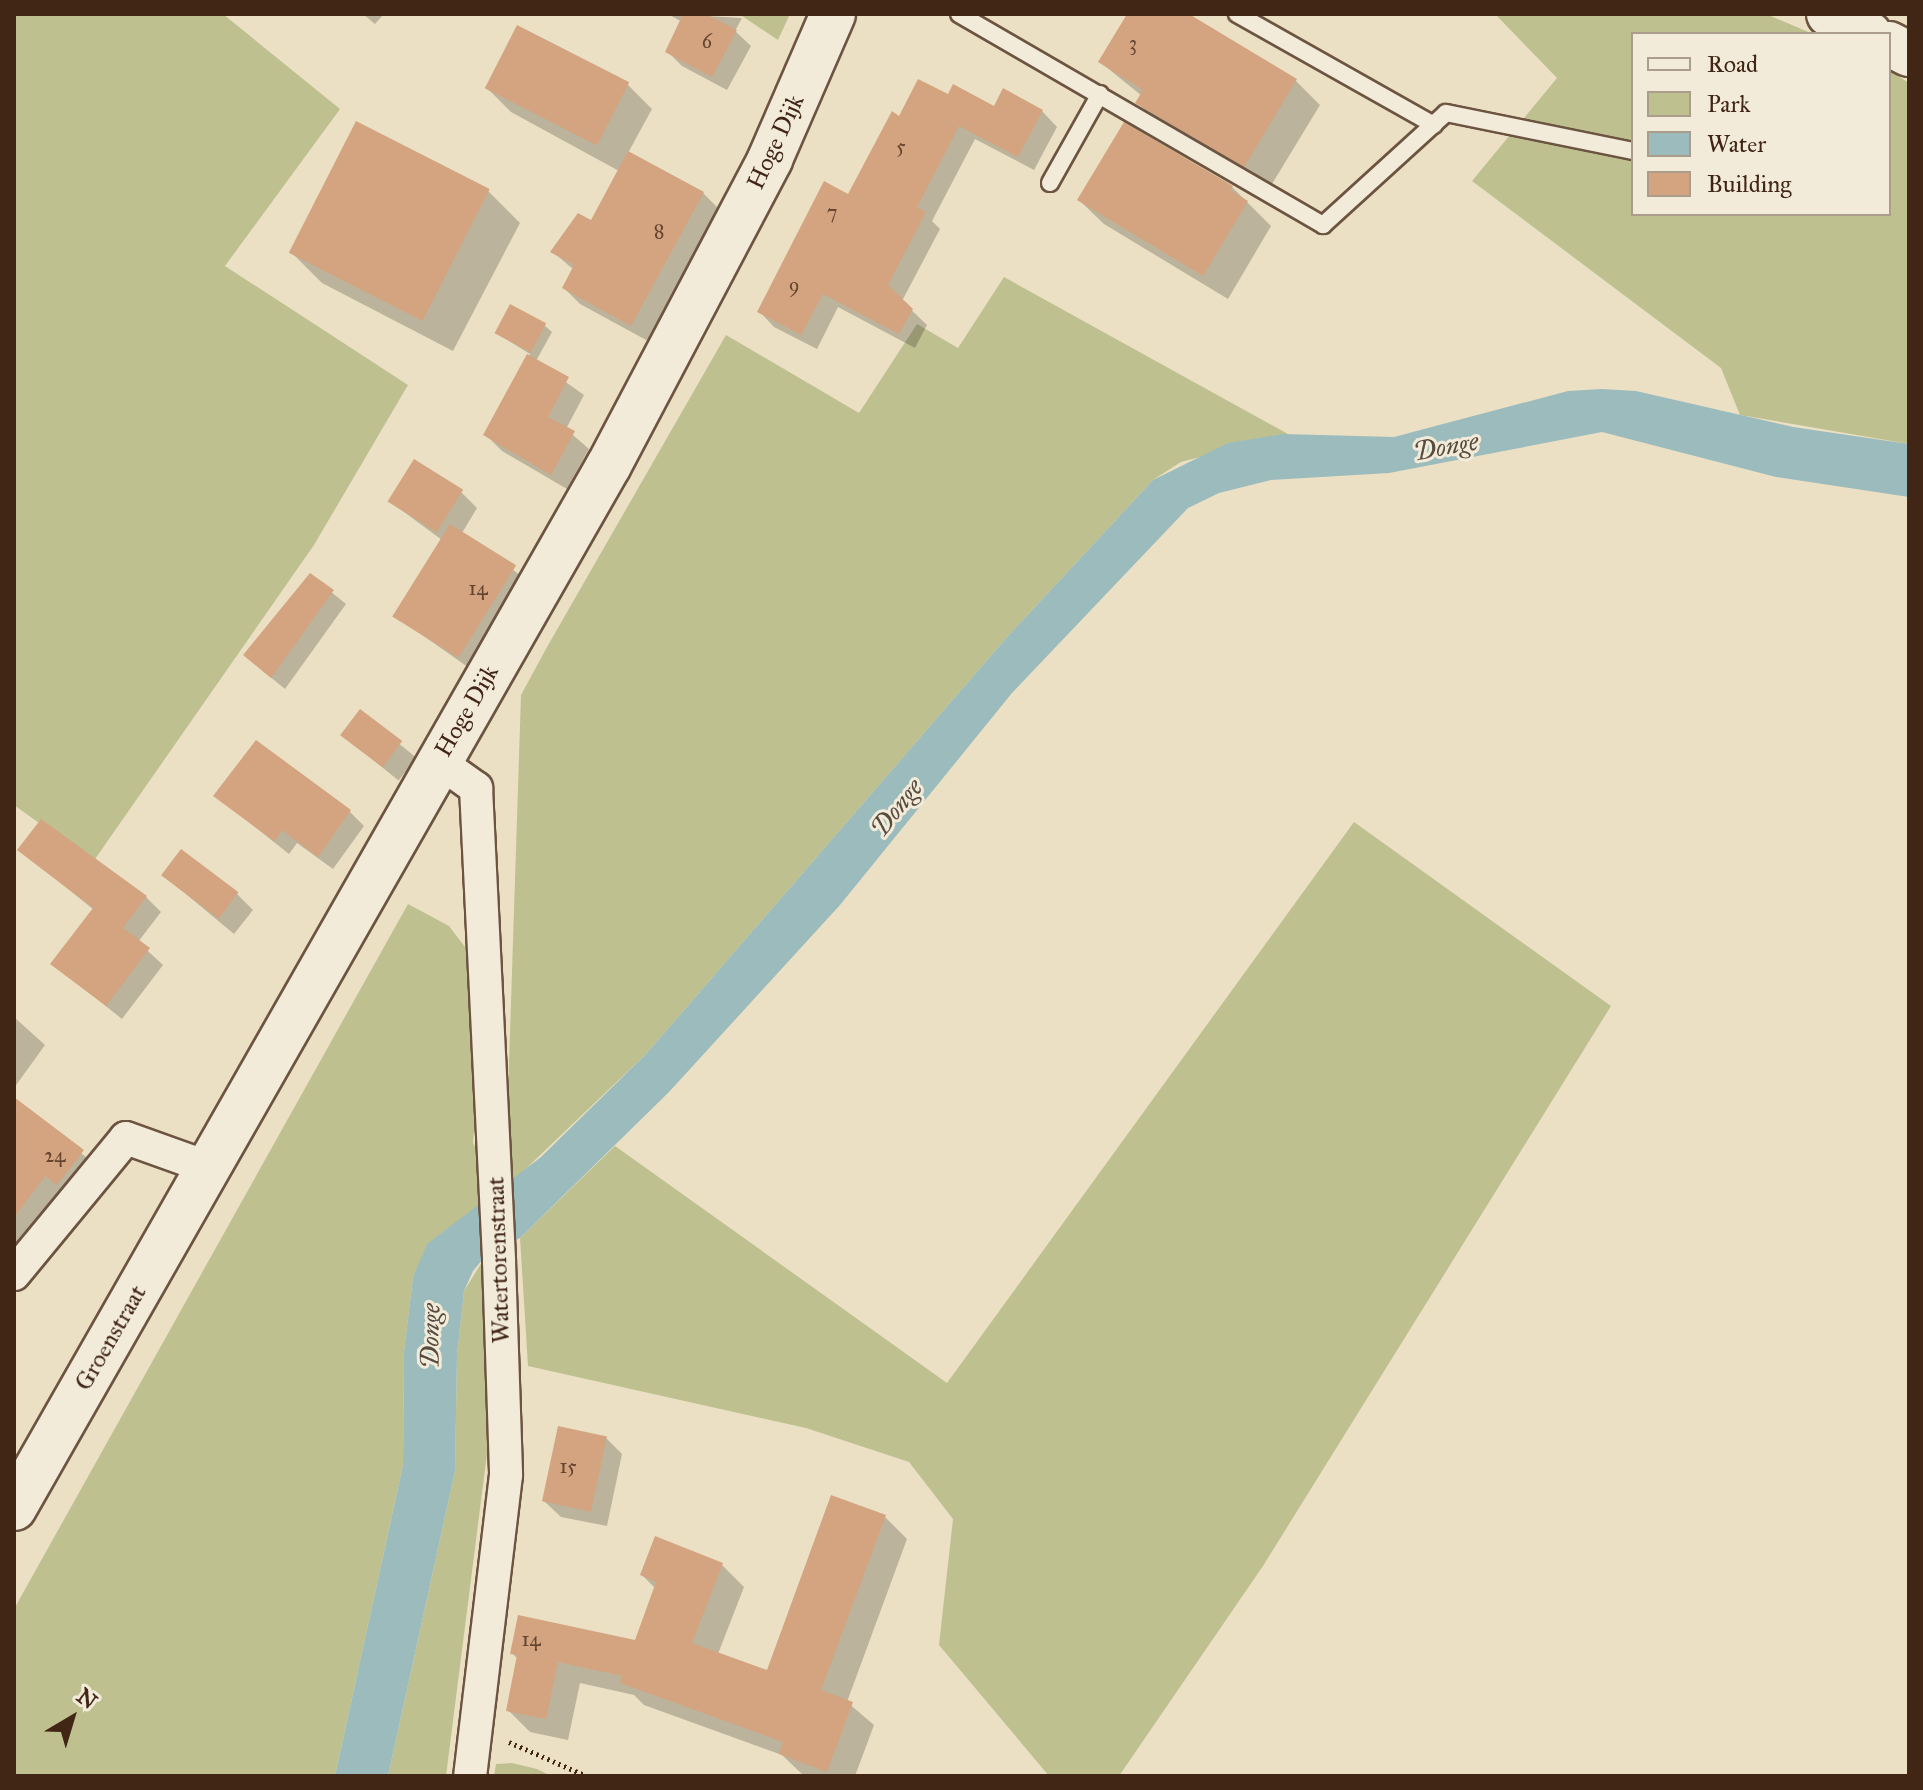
<!DOCTYPE html>
<style>
body{margin:0}
#map{position:relative;width:1923px;height:1790px;overflow:hidden;background:#ebe0c4;font-family:"IM FELL Great Primer",serif}
div>[style]{position:absolute}
.green>*{inset:0;background:#bfc08f}
.water>*{inset:0;background:#9bbbbd}
.shadow>*{inset:0;background:#0003;transform-origin:0 0}
.building>*{inset:0;background:#d3a47f;transform-origin:0 0}
.path>*{height:5px;margin-top:-2.5px;transform-origin:0;background:repeating-linear-gradient(90deg,#412515 0 2px,transparent 0 6px)}
.roads{filter:drop-shadow(2px 0 #6c5441) drop-shadow(-2px 0 #6c5441) drop-shadow(0 2px #6c5441) drop-shadow(0 -2px #6c5441)}
.lane>*{height:16px;margin:-8px;padding:0 8px;transform-origin:8px;border-radius:8px;background:#f2ebd9}
.street>*{height:32px;margin:-16px;padding:0 16px;transform-origin:16px;border-radius:16px;background:#f2ebd9}
.secondary>*{height:44px;margin:-22px;padding:0 22px;transform-origin:22px;border-radius:22px;background:#f2ebd9}
span{translate:-50% -50%;white-space:nowrap;text-align:center;line-height:1.15;-webkit-text-stroke:6px #f2ebd9;paint-order:stroke}
.number-label{font-size:20px;color:#664530}
.number-label span{-webkit-text-stroke-width:0}
.street-label{font-size:24px;color:#412515}
.water-label{font-size:26px;color:#584a3f;font-style:italic}
.frame{position:absolute;inset:0;border:16px solid #412515;pointer-events:none}
.legend{position:absolute;left:1631px;top:32px;width:260px;height:184px;box-sizing:border-box;background:#f2ebd9;border:2px solid #ab9c8b;margin:0;padding:10px 14px;list-style:none;font-size:24px;color:#412515}
.legend li{display:flex;align-items:center;gap:16px;height:40px}
.legend b{width:40px;border:2px solid #ab9c8b}
.north{position:absolute;left:32px;top:1678px;width:80px;height:80px;-webkit-text-stroke:6px #f2ebd9;paint-order:stroke;rotate:38deg;font-size:22px;font-weight:700;line-height:32px;text-align:center;color:#412515}
.north::after{content:'';display:block;margin:auto;width:28px;height:36px;background:#412515;clip-path:polygon(50% 0,100% 100%,50% 72%,0 100%)}
</style>
<div id="map">
<div class="green">
<i style="clip-path:polygon(14px 14px,223px 14px,340px 109px,225px 266px,408px 385px,314px 545px,93px 862px,14px 805px)"></i>
<i style="clip-path:polygon(739px 14px,790px 14px,778px 40px)"></i>
<i style="clip-path:polygon(1495px 14px,1766px 14px,1813px 34px,1633px 34px,1633px 214px,1889px 214px,1889px 70px,1909px 83px,1909px 444px,1740px 415px,1721px 368px,1472px 181px,1557px 78px)"></i>
<i style="clip-path:polygon(1004px 277px,1288px 434px,1181px 462px,1153px 480px,1008px 636px,647px 1053px,513px 1181px,508px 1095px,521px 695px,547px 647px,726px 335px,859px 413px,917px 324px,958px 348px)"></i>
<i style="clip-path:polygon(1354px 822px,1611px 1006px,1263px 1566px,1119px 1776px,1049px 1776px,939px 1645px,953px 1519px,909px 1462px,806px 1428px,528px 1366px,520px 1238px,615px 1146px,947px 1383px)"></i>
<i style="clip-path:polygon(408px 904px,449px 926px,468px 951px,477px 1094px,473px 1143px,484px 1161px,485px 1204px,413px 1277px,404px 1352px,403px 1465px,335px 1776px,14px 1776px,14px 1609px)"></i>
<i style="clip-path:polygon(487px 1254px,488px 1446px,446px 1776px,388px 1776px,455px 1471px,457px 1355px,464px 1291px)"></i>
<i style="clip-path:polygon(512px 1763px,537px 1769px,551px 1776px,494px 1776px,496px 1764px)"></i>
</div>
<div class="water">
<i style="clip-path:polygon(1602px 389px,1636px 391px,1793px 427px,1909px 444px,1909px 497px,1776px 477px,1602px 432px,1389px 473px,1271px 480px,1219px 493px,1188px 508px,1012px 693px,840px 905px,669px 1092px,520px 1238px,487px 1254px,473px 1271px,464px 1291px,457px 1355px,455px 1471px,388px 1776px,335px 1776px,403px 1465px,404px 1352px,413px 1277px,427px 1244px,541px 1157px,647px 1053px,1008px 636px,1153px 480px,1228px 443px,1283px 434px,1394px 437px,1568px 391px)"></i>
</div>
<div class="shadow">
<i style="clip-path:polygon(363px 14px,384px 14px,375px 24px)"></i>
<i style="clip-path:polygon(668px 14px,742px 18px,735px 31px,751px 46px,727px 90px,682px 66px,667px 51px,682px 22px)"></i>
<i style="clip-path:polygon(1129px 14px,1185px 14px,1296px 81px,1320px 105px,1269px 189px,1162px 127px,1138px 103px,1142px 96px,1100px 62px)"></i>
<i style="clip-path:polygon(628px 85px,652px 109px,628px 153px,703px 193px,719px 209px,648px 341px,580px 304px,564px 288px,574px 270px,553px 252px,592px 223px,619px 171px,511px 112px,487px 88px)"></i>
<i style="clip-path:polygon(949px 97px,995px 108px,1042px 111px,1057px 127px,1034px 170px,975px 139px,932px 221px,940px 229px,902px 301px,927px 325px,915px 348px,838px 307px,817px 349px,774px 327px,759px 311px,849px 197px,900px 119px)"></i>
<i style="clip-path:polygon(1232px 187px,1271px 226px,1228px 299px,1104px 224px,1079px 200px)"></i>
<i style="clip-path:polygon(488px 191px,520px 223px,453px 351px,322px 283px,290px 251px)"></i>
<i style="clip-path:polygon(544px 325px,552px 332px,536px 361px,584px 395px,566px 429px,589px 449px,567px 489px,502px 451px,486px 435px,530px 354px,496px 333px)"></i>
<i style="clip-path:polygon(461px 492px,477px 508px,462px 533px,531px 583px,475px 672px,395px 616px,442px 540px,389px 501px)"></i>
<i style="clip-path:polygon(310px 575px,346px 604px,285px 689px,258px 667px)"></i>
<i style="left:360px;top:712px;width:73px;height:29px;rotate:39deg"></i>
<i style="clip-path:polygon(216px 796px,350px 812px,364px 826px,333px 869px,297px 843px,289px 854px)"></i>
<i style="clip-path:polygon(20px 850px,146px 897px,161px 912px,138px 942px,163px 965px,122px 1019px,53px 964px,94px 910px)"></i>
<i style="clip-path:polygon(163px 875px,237px 894px,253px 910px,234px 934px)"></i>
<i style="clip-path:polygon(14px 1017px,45px 1045px,14px 1088px)"></i>
<i style="clip-path:polygon(14px 1099px,102px 1170px,14px 1251px)"></i>
<i style="clip-path:polygon(606px 1438px,622px 1454px,607px 1526px,561px 1517px,544px 1501px)"></i>
<i style="clip-path:polygon(885px 1517px,907px 1539px,847px 1702px,874px 1725px,855px 1776px,804px 1776px,782px 1755px,644px 1705px,634px 1695px,580px 1683px,568px 1740px,530px 1732px,508px 1710px,518px 1659px,512px 1653px,637px 1642px,656px 1589px,642px 1575px,722px 1565px,744px 1587px,718px 1654px,768px 1673px)"></i>
</div>
<div class="building">
<i style="clip-path:polygon(683px 14px,706px 14px,737px 30px,712px 77px,665px 52px)"></i>
<i style="clip-path:polygon(1127px 14px,1189px 14px,1297px 79px,1244px 167px,1135px 103px,1143px 90px,1098px 62px)"></i>
<i style="left:517px;top:25px;width:126px;height:71px;rotate:27deg"></i>
<i style="clip-path:polygon(918px 79px,948px 94px,953px 84px,994px 106px,1003px 88px,1043px 110px,1018px 157px,959px 126px,917px 207px,926px 212px,888px 285px,913px 309px,899px 334px,823px 294px,801px 335px,757px 312px,824px 181px,848px 194px,892px 111px,899px 116px)"></i>
<i style="left:356px;top:121px;width:150px;height:148px;rotate:27deg"></i>
<i style="clip-path:polygon(1124px 122px,1233px 186px,1230px 190px,1248px 201px,1203px 276px,1077px 200px)"></i>
<i style="clip-path:polygon(628px 151px,704px 192px,631px 326px,562px 288px,574px 265px,550px 252px,578px 213px,591px 220px)"></i>
<i style="left:510px;top:304px;width:41px;height:33px;rotate:28deg"></i>
<i style="clip-path:polygon(527px 354px,569px 377px,548px 417px,575px 431px,551px 475px,483px 435px)"></i>
<i style="left:414px;top:459px;width:58px;height:50px;rotate:32deg"></i>
<i style="left:450px;top:524px;width:78px;height:109px;rotate:32deg"></i>
<i style="clip-path:polygon(310px 573px,334px 590px,271px 678px,243px 655px)"></i>
<i style="left:360px;top:709px;width:53px;height:33px;rotate:37deg"></i>
<i style="clip-path:polygon(256px 740px,351px 810px,318px 857px,282px 830px,274px 841px,213px 796px)"></i>
<i style="clip-path:polygon(41px 819px,147px 896px,123px 928px,150px 948px,106px 1006px,50px 964px,93px 908px,17px 850px)"></i>
<i style="left:181px;top:849px;width:72px;height:33px;rotate:37deg"></i>
<i style="clip-path:polygon(14px 1097px,84px 1150px,57px 1185px,45px 1176px,14px 1218px)"></i>
<i style="left:558px;top:1426px;width:50px;height:77px;rotate:12deg"></i>
<i style="clip-path:polygon(831px 1495px,886px 1515px,821px 1690px,853px 1702px,827px 1772px,779px 1754px,783px 1742px,620px 1683px,622px 1676px,558px 1662px,546px 1719px,506px 1711px,517px 1655px,510px 1654px,518px 1615px,635px 1640px,656px 1582px,640px 1575px,655px 1536px,723px 1563px,692px 1643px,767px 1670px)"></i>
</div>
<div class="path">
<i style="left:509px;top:1742px;width:85px;rotate:23.6deg"></i>
</div>
<div class="roads">
<div class="lane">
<i style="left:959px;top:14px;width:421px;rotate:30.1deg"></i>
<i style="left:1323px;top:225px;width:166px;rotate:-42.3deg"></i>
<i style="left:1446px;top:113px;width:191px;rotate:11.5deg"></i>
<i style="left:1237px;top:14px;width:226px;rotate:29.4deg"></i>
<i style="left:1050px;top:183px;width:102px;rotate:-60.7deg"></i>
</div>
<div class="street">
<i style="left:438px;top:761px;width:47px;rotate:35.4deg"></i>
<i style="left:476px;top:788px;width:474px;rotate:87.2deg"></i>
<i style="left:499px;top:1261px;width:214px;rotate:88.1deg"></i>
<i style="left:506px;top:1475px;width:303px;rotate:96.8deg"></i>
<i style="left:14px;top:1274px;width:176px;rotate:-50.5deg"></i>
<i style="left:126px;top:1138px;width:86px;rotate:19.7deg"></i>
</div>
<div class="secondary">
<i style="left:1829px;top:14px;width:45px;rotate:26.6deg"></i>
<i style="left:1889px;top:44px;width:22px;rotate:27deg"></i>
<i style="left:14px;top:1508px;width:1201px;rotate:-60.3deg"></i>
<i style="left:609px;top:465px;width:346px;rotate:-62.2deg"></i>
<i style="left:770px;top:159px;width:158px;rotate:-66.5deg"></i>
</div>
</div>
<div class="number-label">
<span style="left:707px;top:41px">6</span>
<span style="left:1133px;top:43px">3</span>
<span style="left:901px;top:146px">5</span>
<span style="left:832px;top:212px">7</span>
<span style="left:659px;top:231px">8</span>
<span style="left:794px;top:285px">9</span>
<span style="left:478px;top:588px">14</span>
<span style="left:55px;top:1155px">24</span>
<span style="left:568px;top:1466px">15</span>
<span style="left:531px;top:1639px">14</span>
</div>
<div class="street-label">
<span style="left:776px;top:142px;rotate:-65deg">Hoge Dijk</span>
<span style="left:467px;top:711px;rotate:-60deg">Hoge Dijk</span>
<span style="left:499px;top:1260px;rotate:-92deg">Watertorenstraat</span>
<span style="left:111px;top:1338px;rotate:-60deg">Groenstraat</span>
</div>
<div class="water-label">
<span style="left:1446px;top:447px;rotate:-10deg">Donge</span>
<span style="left:897px;top:808px;rotate:-51deg">Donge</span>
<span style="left:431px;top:1336px;rotate:-89deg">Donge</span>
</div>
<div class="frame"></div>
<ul class="legend">
<li><b style="height:10px;background:#f2ebd9"></b>Road</li>
<li><b style="height:22px;background:#bfc08f"></b>Park</li>
<li><b style="height:22px;background:#9bbbbd"></b>Water</li>
<li><b style="height:22px;background:#d3a47f"></b>Building</li>
</ul>
<div class="north">N</div>
</div>
